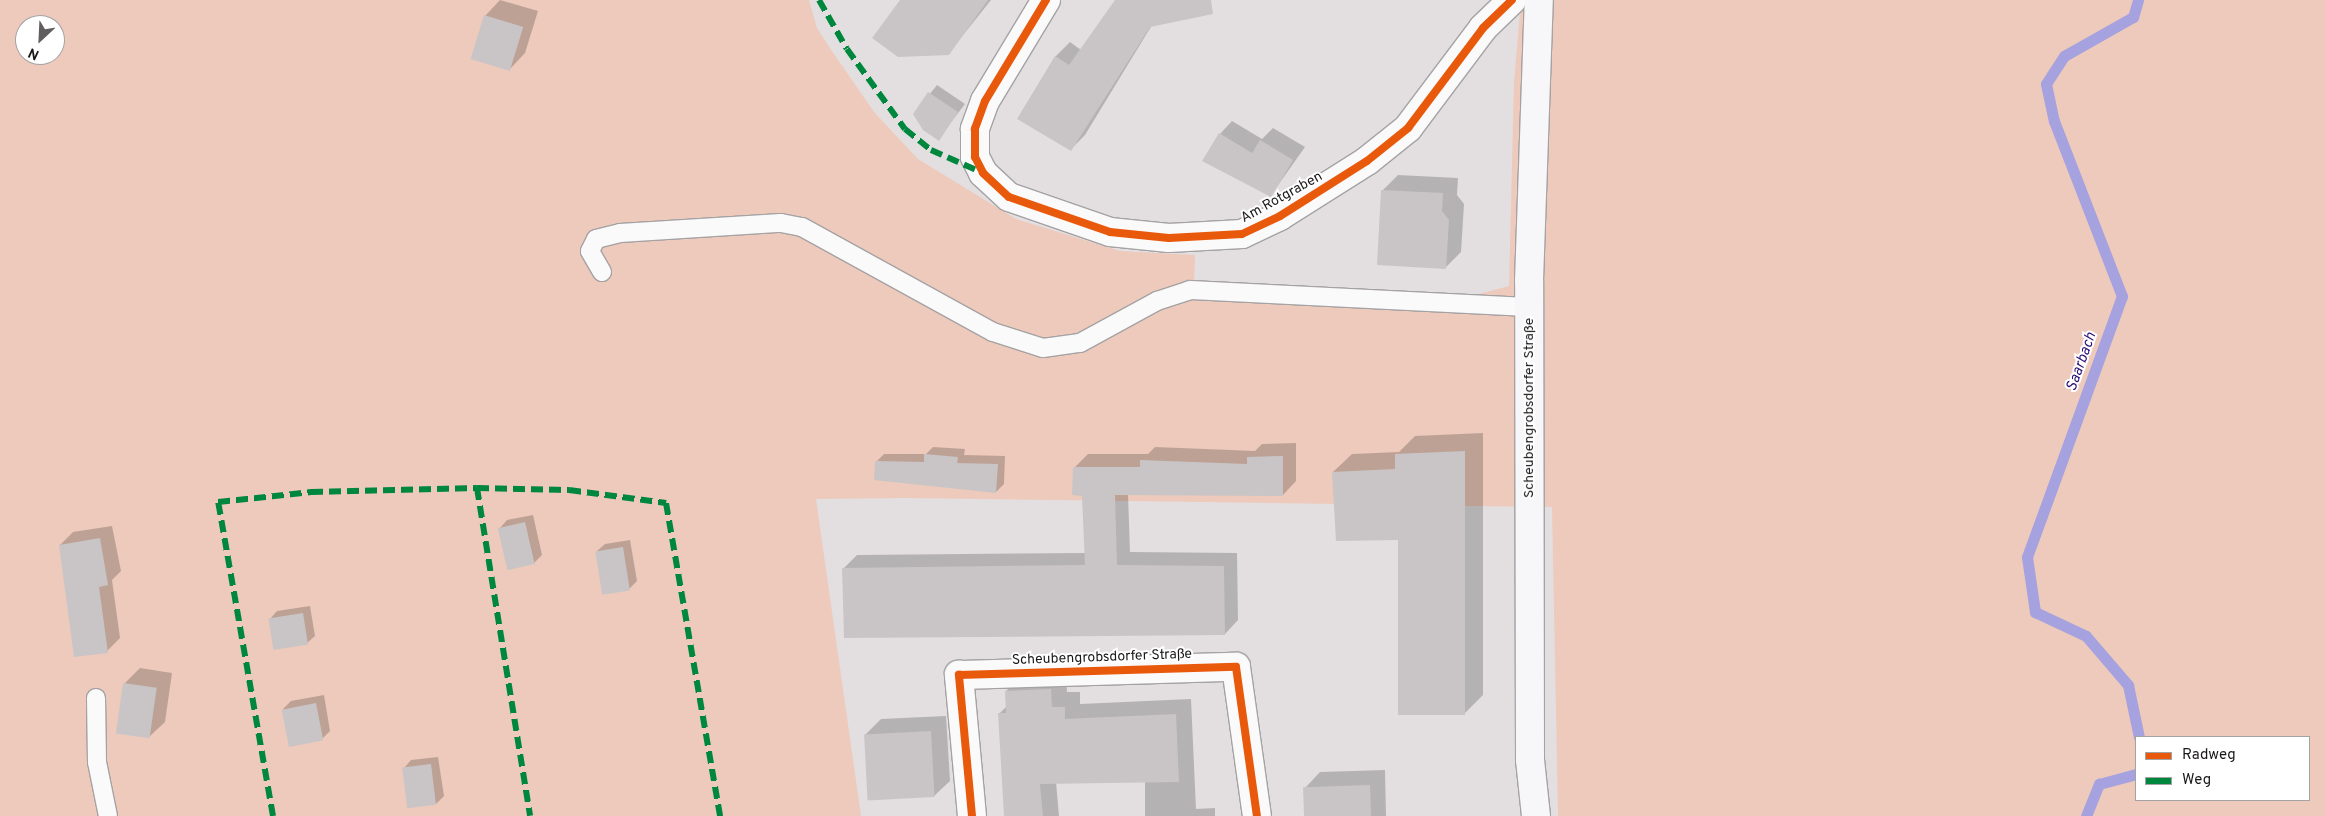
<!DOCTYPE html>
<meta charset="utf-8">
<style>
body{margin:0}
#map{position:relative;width:2325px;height:816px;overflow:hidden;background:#e3dfe1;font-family:Overpass,sans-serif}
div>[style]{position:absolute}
.green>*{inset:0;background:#edcabb}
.shadow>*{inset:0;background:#0003}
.stream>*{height:11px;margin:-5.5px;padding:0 5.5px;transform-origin:5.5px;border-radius:5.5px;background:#a5a2df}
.building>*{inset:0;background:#c9c5c6;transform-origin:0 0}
.roads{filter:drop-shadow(1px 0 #a5a2a3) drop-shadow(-1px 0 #a5a2a3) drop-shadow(0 1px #a5a2a3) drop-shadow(0 -1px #a5a2a3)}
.lane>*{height:18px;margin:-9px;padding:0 9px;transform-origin:9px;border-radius:9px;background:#fbfafa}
.street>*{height:28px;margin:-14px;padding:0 14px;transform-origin:14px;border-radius:14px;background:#fbfafa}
.secondary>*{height:28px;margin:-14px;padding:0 14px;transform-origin:14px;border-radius:14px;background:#f7f6f8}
.quiet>*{height:6px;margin-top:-3px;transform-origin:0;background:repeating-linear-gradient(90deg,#00873e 0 12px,transparent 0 18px)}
.cycleway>*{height:8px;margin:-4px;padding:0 4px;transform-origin:4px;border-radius:4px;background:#e8590c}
span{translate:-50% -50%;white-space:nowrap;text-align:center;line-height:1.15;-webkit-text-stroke:4px #fff;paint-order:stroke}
.street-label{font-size:14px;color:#1b181a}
.water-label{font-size:15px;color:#2a0d75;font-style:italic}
.legend{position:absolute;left:2135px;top:736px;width:175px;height:65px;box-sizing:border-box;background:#fff;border:1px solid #a4a3a3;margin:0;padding:6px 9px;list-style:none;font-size:15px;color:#1b181a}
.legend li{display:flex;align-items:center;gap:10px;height:25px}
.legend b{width:25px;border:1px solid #a4a3a3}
.north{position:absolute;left:15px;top:15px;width:50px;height:50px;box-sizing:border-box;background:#fff;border:1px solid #a4a3a3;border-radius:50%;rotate:205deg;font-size:14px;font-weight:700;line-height:20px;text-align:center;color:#1b181a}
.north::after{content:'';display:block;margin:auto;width:18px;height:22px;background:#615e60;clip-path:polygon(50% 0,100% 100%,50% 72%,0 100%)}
</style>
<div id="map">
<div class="green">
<i style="clip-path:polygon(evenodd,0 0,809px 0,817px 28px,832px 51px,874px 112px,918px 159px,1016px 219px,1120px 251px,1195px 255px,1194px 283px,1472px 296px,1509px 286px,1514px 82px,1521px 0,2325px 0,2325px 816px,1558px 816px,1552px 507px,906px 498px,816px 499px,861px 816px,0 816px,0 0,25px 25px,55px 25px,55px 55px,25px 55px,25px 25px,0 0,2136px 737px,2309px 737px,2309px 800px,2136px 800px,2136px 737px)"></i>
</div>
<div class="shadow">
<i style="clip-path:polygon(500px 0,538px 11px,525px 53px,510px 69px,485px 16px)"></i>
<i style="clip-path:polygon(903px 0,991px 0,948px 54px)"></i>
<i style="clip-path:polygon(1116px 0,1197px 0,1152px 25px,1085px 135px,1071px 149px,1018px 118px,1056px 56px,1070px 42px,1081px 50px)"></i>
<i style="clip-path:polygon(937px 85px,965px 104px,938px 139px,914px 114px)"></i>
<i style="clip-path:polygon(1232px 121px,1262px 139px,1273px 128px,1305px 147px,1271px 195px,1220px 134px)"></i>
<i style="clip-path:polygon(1398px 175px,1458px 178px,1457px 195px,1464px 204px,1461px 252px,1445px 268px,1383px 190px)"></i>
<i style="clip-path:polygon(1483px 433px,1483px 695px,1464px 714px,1399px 539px,1333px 472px,1352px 454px,1399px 452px,1415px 436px)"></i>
<i style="clip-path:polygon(1296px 443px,1296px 481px,1283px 495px,1128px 494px,1130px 552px,1237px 553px,1238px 620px,1225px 634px,844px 568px,857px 555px,1086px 553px,1083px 495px,1075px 467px,1088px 454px,1148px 454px,1155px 447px,1255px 451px,1262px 444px)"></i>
<i style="clip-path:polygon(933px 447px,965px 449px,964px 455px,1005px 456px,1004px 484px,996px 492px,877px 461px,884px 454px,926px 454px)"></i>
<i style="clip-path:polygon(533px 515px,542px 555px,534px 563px,500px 528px,507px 520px)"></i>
<i style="clip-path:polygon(112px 526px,121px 571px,112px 580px,120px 638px,107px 651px,60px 545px,73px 532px)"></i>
<i style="clip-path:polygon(630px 540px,637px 581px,629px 589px,597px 551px,605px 544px)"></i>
<i style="clip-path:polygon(310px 606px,315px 636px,307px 643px,270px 619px,277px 611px)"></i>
<i style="clip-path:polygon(140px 668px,172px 673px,165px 722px,149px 737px,124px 684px)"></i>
<i style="clip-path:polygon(1066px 674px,1067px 692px,1080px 692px,1080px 704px,1191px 699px,1196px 809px,1215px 808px,1215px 816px,1145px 816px,1145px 782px,1056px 782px,1059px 816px,1005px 816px,999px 714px,1007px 706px,1006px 691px,1022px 676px)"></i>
<i style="clip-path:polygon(324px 695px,330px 731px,322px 739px,283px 709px,291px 701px)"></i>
<i style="clip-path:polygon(946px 716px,950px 781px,934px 796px,865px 735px,881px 719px)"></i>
<i style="clip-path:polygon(438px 757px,444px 796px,436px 804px,404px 768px,411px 760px)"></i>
<i style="clip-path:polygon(1385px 770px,1386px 816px,1305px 816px,1305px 788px,1320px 772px)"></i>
</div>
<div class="stream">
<i style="left:2138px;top:0;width:18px;rotate:106deg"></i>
<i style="left:2133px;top:17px;width:79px;rotate:150.5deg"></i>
<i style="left:2064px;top:56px;width:33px;rotate:123deg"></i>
<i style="left:2046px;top:84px;width:38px;rotate:78deg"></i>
<i style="left:2054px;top:121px;width:188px;rotate:68.8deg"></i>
<i style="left:2122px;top:296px;width:278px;rotate:110deg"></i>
<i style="left:2027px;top:557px;width:56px;rotate:81.7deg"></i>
<i style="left:2035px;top:612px;width:56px;rotate:25.2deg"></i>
<i style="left:2086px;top:636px;width:65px;rotate:49.4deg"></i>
<i style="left:2128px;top:685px;width:53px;rotate:78.1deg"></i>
<i style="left:2086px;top:816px;width:35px;rotate:-68deg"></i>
<i style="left:2099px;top:784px;width:38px;rotate:-15deg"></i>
</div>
<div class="building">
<i style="clip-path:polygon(900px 0,988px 0,949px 55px,898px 57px,872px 38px)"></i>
<i style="clip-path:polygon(1115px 0,1211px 0,1213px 14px,1150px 27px,1071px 151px,1017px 119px,1055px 56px,1069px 65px)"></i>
<i style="left:484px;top:15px;width:41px;height:46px;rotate:17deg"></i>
<i style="clip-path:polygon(928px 92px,958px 112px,939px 141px,923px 130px,913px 114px)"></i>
<i style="clip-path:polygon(1219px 133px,1252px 153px,1260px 140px,1293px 160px,1271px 197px,1202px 161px)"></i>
<i style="clip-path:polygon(1381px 190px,1443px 193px,1442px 211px,1449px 220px,1446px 269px,1377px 265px)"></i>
<i style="clip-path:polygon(1465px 451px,1465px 715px,1398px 715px,1398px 540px,1336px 541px,1332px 472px,1395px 469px,1395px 454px)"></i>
<i style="clip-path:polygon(924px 454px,958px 457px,957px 463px,998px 464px,996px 493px,874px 480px,875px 461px,924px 462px)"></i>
<i style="clip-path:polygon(1283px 456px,1283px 496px,1115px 495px,1117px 565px,1224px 566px,1225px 635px,844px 638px,842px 568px,1085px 565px,1082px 496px,1072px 495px,1073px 467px,1140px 467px,1140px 460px,1247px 464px,1247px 457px)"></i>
<i style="left:525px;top:522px;width:43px;height:28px;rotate:77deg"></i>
<i style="clip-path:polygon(100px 538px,108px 585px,99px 587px,108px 653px,74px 657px,59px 545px)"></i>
<i style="left:623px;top:547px;width:44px;height:28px;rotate:81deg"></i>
<i style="left:303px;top:613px;width:32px;height:35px;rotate:81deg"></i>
<i style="left:123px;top:683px;width:34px;height:51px;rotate:8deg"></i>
<i style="clip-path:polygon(1051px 689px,1052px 707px,1065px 707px,1065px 719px,1176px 714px,1179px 782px,1040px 784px,1043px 816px,1004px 816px,998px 713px,1006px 713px,1005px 691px)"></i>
<i style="left:316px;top:703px;width:38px;height:35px;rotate:79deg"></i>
<i style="left:931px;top:731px;width:66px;height:67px;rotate:87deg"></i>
<i style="left:431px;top:764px;width:41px;height:29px;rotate:83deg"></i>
<i style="left:1370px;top:785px;width:31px;height:67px;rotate:88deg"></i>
</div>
<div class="roads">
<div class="lane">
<i style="left:602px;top:272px;width:24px;rotate:-120deg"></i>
<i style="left:590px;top:251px;width:13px;rotate:-63deg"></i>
<i style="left:596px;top:239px;width:25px;rotate:-14deg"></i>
<i style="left:620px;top:233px;width:161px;rotate:-3.6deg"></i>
<i style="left:781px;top:223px;width:21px;rotate:11deg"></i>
<i style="left:802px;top:227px;width:218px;rotate:28.8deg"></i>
<i style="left:993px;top:332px;width:52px;rotate:17.7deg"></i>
<i style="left:1043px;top:348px;width:37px;rotate:-8deg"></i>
<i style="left:1080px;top:343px;width:88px;rotate:-28.6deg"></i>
<i style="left:1157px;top:301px;width:35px;rotate:-18deg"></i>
<i style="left:1190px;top:290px;width:339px;rotate:2.9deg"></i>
<i style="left:96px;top:698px;width:64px;rotate:89.1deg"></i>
<i style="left:97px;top:762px;width:55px;rotate:78.5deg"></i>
</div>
<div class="street">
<i style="left:1046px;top:0;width:118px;rotate:121.1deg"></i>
<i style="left:985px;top:101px;width:30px;rotate:110deg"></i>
<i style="left:975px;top:129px;width:28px;rotate:90deg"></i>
<i style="left:975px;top:157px;width:18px;rotate:63deg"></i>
<i style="left:983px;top:173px;width:35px;rotate:43deg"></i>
<i style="left:1009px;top:197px;width:107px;rotate:19.1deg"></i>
<i style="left:1110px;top:232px;width:59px;rotate:5.8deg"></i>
<i style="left:1169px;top:238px;width:73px;rotate:-3.1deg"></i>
<i style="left:1242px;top:234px;width:42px;rotate:-25.3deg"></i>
<i style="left:1280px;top:216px;width:103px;rotate:-32.3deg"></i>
<i style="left:1367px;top:161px;width:53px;rotate:-38.8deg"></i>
<i style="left:1408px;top:128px;width:125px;rotate:-53.1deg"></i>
<i style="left:1483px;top:28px;width:40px;rotate:-44deg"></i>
<i style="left:972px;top:816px;width:142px;rotate:-95.3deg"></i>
<i style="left:959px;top:675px;width:277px;rotate:-1.7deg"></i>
<i style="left:1236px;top:667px;width:150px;rotate:82deg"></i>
</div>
<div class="secondary">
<i style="left:1536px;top:816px;width:56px;rotate:-96.1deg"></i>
<i style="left:1530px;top:760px;width:479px;rotate:-90.1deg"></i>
<i style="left:1529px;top:281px;width:281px;rotate:-88deg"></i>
</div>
</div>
<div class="quiet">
<i style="left:819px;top:0;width:56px;rotate:60.3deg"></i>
<i style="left:847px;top:49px;width:99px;rotate:54.1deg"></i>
<i style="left:905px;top:129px;width:33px;rotate:39deg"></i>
<i style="left:931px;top:150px;width:57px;rotate:23.9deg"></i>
<i style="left:477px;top:488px;width:332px;rotate:80.8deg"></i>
<i style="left:273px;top:816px;width:319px;rotate:-99.9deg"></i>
<i style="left:218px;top:502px;width:94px;rotate:-6.1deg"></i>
<i style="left:311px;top:492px;width:166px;rotate:-1.4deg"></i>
<i style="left:477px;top:488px;width:92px;rotate:1.2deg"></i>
<i style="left:569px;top:490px;width:98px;rotate:7.6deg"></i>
<i style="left:666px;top:503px;width:318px;rotate:80.2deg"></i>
</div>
<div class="cycleway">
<i style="left:1046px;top:0;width:118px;rotate:121.1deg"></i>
<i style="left:985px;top:101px;width:30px;rotate:110deg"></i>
<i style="left:975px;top:129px;width:28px;rotate:90deg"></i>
<i style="left:975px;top:157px;width:18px;rotate:63deg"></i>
<i style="left:983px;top:173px;width:35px;rotate:43deg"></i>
<i style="left:1009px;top:197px;width:107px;rotate:19.1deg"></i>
<i style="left:1110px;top:232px;width:59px;rotate:5.8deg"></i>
<i style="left:1169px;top:238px;width:73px;rotate:-3.1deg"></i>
<i style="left:1242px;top:234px;width:42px;rotate:-25.3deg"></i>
<i style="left:1280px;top:216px;width:103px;rotate:-32.3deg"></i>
<i style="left:1367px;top:161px;width:53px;rotate:-38.8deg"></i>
<i style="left:1408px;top:128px;width:125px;rotate:-53.1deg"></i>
<i style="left:1483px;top:28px;width:40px;rotate:-44deg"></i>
<i style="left:972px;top:816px;width:142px;rotate:-95.3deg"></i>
<i style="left:959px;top:675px;width:277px;rotate:-1.7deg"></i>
<i style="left:1236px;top:667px;width:150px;rotate:82deg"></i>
</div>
<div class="street-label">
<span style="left:1282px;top:198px;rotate:-29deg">Am Rotgraben</span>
<span style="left:1530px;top:408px;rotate:-90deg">Scheubengrobsdorfer Straße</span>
<span style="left:1102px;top:658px;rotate:-2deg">Scheubengrobsdorfer Straße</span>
</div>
<div class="water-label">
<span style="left:2082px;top:362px;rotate:-70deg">Saarbach</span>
</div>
<ul class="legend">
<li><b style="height:6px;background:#e8590c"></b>Radweg</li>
<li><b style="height:6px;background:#00873e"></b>Weg</li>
</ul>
<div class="north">N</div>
</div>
